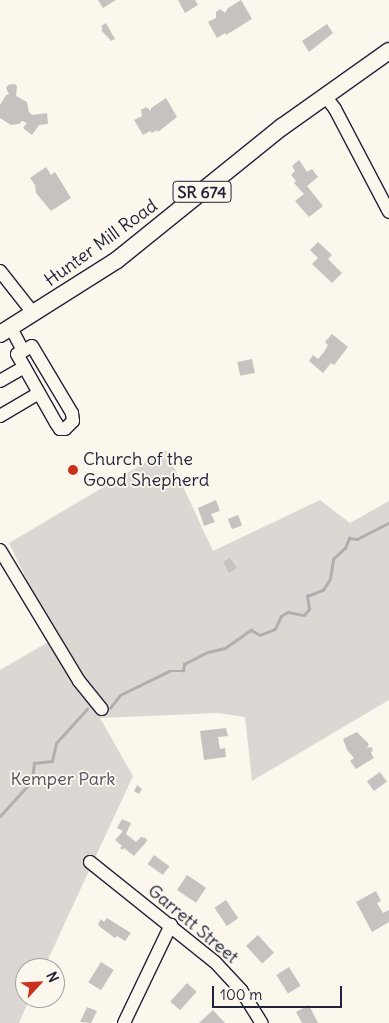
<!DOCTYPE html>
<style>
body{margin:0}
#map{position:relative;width:389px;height:1023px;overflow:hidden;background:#fbf7ec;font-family:Delius,sans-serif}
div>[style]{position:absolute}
.green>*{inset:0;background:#dbd8d3}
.stream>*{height:2.5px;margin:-1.25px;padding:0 1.25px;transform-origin:1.25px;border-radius:1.25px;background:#b1aeb0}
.building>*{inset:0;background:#c6c2c0;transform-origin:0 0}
.roads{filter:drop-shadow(1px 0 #22223b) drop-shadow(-1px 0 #22223b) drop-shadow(0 1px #22223b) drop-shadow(0 -1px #22223b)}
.minor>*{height:12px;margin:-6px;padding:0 6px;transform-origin:6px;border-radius:6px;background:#fbf7ec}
.major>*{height:16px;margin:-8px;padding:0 8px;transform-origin:8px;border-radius:8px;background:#fbf7ec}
.dots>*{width:14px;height:14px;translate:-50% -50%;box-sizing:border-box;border:2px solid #fbf7ec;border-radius:50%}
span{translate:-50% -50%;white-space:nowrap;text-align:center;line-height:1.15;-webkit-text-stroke:4px #fbf7ec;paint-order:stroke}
.shield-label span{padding:1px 4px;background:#fbf7ec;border:1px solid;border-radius:4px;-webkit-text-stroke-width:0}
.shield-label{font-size:16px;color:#22223b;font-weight:700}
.street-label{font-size:18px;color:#22223b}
.poi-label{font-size:18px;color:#22223b}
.left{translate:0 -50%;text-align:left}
.park-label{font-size:18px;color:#505061}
.north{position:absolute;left:15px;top:958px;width:50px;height:50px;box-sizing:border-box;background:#fbf7ec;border:1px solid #a4a2a5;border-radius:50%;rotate:65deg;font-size:14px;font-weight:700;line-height:20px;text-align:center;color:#22223b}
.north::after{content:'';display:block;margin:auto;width:18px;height:22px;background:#c8321e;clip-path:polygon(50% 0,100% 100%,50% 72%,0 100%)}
.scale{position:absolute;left:212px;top:986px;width:130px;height:22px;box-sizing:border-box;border:2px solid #22223b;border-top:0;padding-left:6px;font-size:15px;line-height:18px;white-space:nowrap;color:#22223b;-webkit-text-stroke:4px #fbf7ec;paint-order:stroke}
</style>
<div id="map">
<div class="green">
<i style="clip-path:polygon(166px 450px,213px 551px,320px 500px,350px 523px,389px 501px,389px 700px,252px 781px,245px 717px,218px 713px,100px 718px,133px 776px,44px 968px,25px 968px,25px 998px,30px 998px,19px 1023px,0 1023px,0 670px,55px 638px,9px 543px)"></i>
</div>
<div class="stream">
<i style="left:110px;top:708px;width:16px;rotate:-52deg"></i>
<i style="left:120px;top:695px;width:55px;rotate:-26.1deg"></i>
<i style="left:169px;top:671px;width:14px"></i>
<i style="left:183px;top:671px;width:7px;rotate:-82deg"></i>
<i style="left:184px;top:664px;width:27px;rotate:-27deg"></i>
<i style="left:208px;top:652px;width:17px;rotate:-13deg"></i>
<i style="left:225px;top:648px;width:32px;rotate:-35deg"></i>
<i style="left:251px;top:630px;width:10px;rotate:29deg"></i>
<i style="left:260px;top:635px;width:16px;rotate:-22deg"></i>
<i style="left:275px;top:629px;width:14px;rotate:-65deg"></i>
<i style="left:281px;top:616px;width:8px;rotate:-30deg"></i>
<i style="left:288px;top:612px;width:16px;rotate:11deg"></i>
<i style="left:304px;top:615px;width:8px;rotate:-50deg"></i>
<i style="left:309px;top:609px;width:13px;rotate:-99deg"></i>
<i style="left:307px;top:596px;width:17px;rotate:-21deg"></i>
<i style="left:323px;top:590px;width:13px;rotate:-58deg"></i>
<i style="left:330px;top:579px;width:20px;rotate:-81deg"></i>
<i style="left:333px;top:559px;width:16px;rotate:-43deg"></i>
<i style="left:345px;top:548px;width:11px;rotate:-68deg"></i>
<i style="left:349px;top:538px;width:8px;rotate:7deg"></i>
<i style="left:357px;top:539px;width:36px;rotate:-27deg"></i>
<i style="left:0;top:816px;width:47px;rotate:-47.6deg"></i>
<i style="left:32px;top:781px;width:18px;rotate:-84deg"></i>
<i style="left:34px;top:763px;width:18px;rotate:-6deg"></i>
<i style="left:52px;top:761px;width:18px;rotate:-77deg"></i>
<i style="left:56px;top:743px;width:46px;rotate:-47.6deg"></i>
</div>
<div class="building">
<i style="clip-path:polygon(98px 0,116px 0,103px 8px)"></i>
<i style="clip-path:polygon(178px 0,195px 0,198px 5px,185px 13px)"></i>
<i style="clip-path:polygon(241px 0,252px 19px,226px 35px,225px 33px,217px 38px,208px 22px,216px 18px,216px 12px,220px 9px,225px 13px,228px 8px)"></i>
<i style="clip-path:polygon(106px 23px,115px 39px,111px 41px,101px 30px,103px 29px,101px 26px)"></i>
<i style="clip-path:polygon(327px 24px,333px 33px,309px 52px,302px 41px)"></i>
<i style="clip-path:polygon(14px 84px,17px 86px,16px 96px,27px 102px,29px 112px,32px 115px,47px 113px,48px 124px,39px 125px,32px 135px,23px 128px,27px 123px,22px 121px,19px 124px,11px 125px,0 118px,0 105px,6px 95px,9px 94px,6px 88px,8px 85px)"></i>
<i style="clip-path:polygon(166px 98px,177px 117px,158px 132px,157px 130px,152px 133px,150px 131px,143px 135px,134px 120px,142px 116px,141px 110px,146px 107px,151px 111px,151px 108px)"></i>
<i style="clip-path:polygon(299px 160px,307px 172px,312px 169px,318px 177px,307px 186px,323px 206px,309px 217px,295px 201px,304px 194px,294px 183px,296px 181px,291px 175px,295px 171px,292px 166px)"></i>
<i style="clip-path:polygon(46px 167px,51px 175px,55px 172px,71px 198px,51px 211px,36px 193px,35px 185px,30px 178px)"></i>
<i style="clip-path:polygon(318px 242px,332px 255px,328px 259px,342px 273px,332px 283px,312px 264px,318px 258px,310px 250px)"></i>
<i style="clip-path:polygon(332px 334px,348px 347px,334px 365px,331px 363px,323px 373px,309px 361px,313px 355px,318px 359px,324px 352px,328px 345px,325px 342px)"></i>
<i style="left:252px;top:359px;width:14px;height:15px;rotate:78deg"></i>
<i style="clip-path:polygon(216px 500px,220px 511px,211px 514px,215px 522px,204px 526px,198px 508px)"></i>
<i style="left:238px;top:515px;width:11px;height:11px;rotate:68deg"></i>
<i style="clip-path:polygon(230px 558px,237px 568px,229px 573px,223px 562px)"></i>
<i style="clip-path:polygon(226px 728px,228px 736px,218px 737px,220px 749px,225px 748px,226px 757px,204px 760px,200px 731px)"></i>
<i style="clip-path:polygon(357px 732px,369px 744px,367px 748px,371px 747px,373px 749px,371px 753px,374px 758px,356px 769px,350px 761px,354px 758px,347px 750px,343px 739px)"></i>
<i style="left:380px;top:772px;width:12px;height:16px;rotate:55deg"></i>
<i style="clip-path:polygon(137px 785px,142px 789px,139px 794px,134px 791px)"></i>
<i style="clip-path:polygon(122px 819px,131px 823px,126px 834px,136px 842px,141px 837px,146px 838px,147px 841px,134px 856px,124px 848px,123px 850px,120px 848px,122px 846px,115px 840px,123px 831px,117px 828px)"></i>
<i style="left:154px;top:855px;width:19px;height:11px;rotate:36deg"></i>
<i style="left:187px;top:875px;width:23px;height:18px;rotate:34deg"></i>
<i style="clip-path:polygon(376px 891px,381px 901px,377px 903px,383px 913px,389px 910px,389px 922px,372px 932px,356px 902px)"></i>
<i style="left:226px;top:900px;width:22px;height:14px;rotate:56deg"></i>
<i style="clip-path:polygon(107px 918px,131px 933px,125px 941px,117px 936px,115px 938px,100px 927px,98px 924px,101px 919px,104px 922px)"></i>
<i style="left:258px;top:935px;width:24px;height:16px;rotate:48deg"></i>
<i style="left:101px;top:962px;width:15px;height:24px;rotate:32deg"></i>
<i style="left:289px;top:967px;width:22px;height:15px;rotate:58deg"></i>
<i style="left:187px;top:983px;width:13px;height:25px;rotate:42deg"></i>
<i style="clip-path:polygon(309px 1005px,318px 1023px,302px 1023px,296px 1012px)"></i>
<i style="clip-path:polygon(87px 1007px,97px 1011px,91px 1023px,80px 1022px)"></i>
<i style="clip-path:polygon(213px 1010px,225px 1023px,199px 1023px)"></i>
</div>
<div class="roads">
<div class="minor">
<i style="left:325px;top:96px;width:16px;rotate:52deg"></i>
<i style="left:335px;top:109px;width:116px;rotate:62.3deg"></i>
<i style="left:0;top:271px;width:55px;rotate:51.7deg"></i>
<i style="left:11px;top:328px;width:26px;rotate:62deg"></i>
<i style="left:23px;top:351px;width:10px;rotate:-29deg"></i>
<i style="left:32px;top:346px;width:78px;rotate:59.2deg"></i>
<i style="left:72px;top:413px;width:8px;rotate:83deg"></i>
<i style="left:73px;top:421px;width:11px;rotate:135deg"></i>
<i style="left:65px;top:429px;width:5px;rotate:180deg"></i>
<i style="left:60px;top:429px;width:7px;rotate:-124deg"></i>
<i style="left:56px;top:423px;width:79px;rotate:-119.5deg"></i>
<i style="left:17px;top:354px;width:7px;rotate:-27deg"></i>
<i style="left:0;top:381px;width:28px;rotate:-30deg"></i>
<i style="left:0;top:416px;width:45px;rotate:-30.5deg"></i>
<i style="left:0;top:550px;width:153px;rotate:58.9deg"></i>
<i style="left:79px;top:681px;width:36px;rotate:51deg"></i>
<i style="left:90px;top:862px;width:160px;rotate:38.7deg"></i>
<i style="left:215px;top:962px;width:38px;rotate:47deg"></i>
<i style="left:241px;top:990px;width:39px;rotate:58deg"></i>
<i style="left:124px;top:1023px;width:109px;rotate:-64.4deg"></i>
</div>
<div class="major">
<i style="left:0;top:334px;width:138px;rotate:-32.3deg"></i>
<i style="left:117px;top:260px;width:212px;rotate:-38.9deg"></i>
<i style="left:282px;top:127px;width:131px;rotate:-35.4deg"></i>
</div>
</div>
<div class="dots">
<i style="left:73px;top:470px;background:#c8321e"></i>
</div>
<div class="shield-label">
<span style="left:202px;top:192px">SR 674</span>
</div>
<div class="street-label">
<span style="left:101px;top:243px;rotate:-36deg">Hunter Mill Road</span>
<span style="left:193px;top:924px;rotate:40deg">Garrett Street</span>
</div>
<div class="poi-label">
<span class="left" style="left:83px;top:470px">Church of the<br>Good Shepherd</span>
</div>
<div class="park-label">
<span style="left:63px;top:779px">Kemper Park</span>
</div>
<div class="north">N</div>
<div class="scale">100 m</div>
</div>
